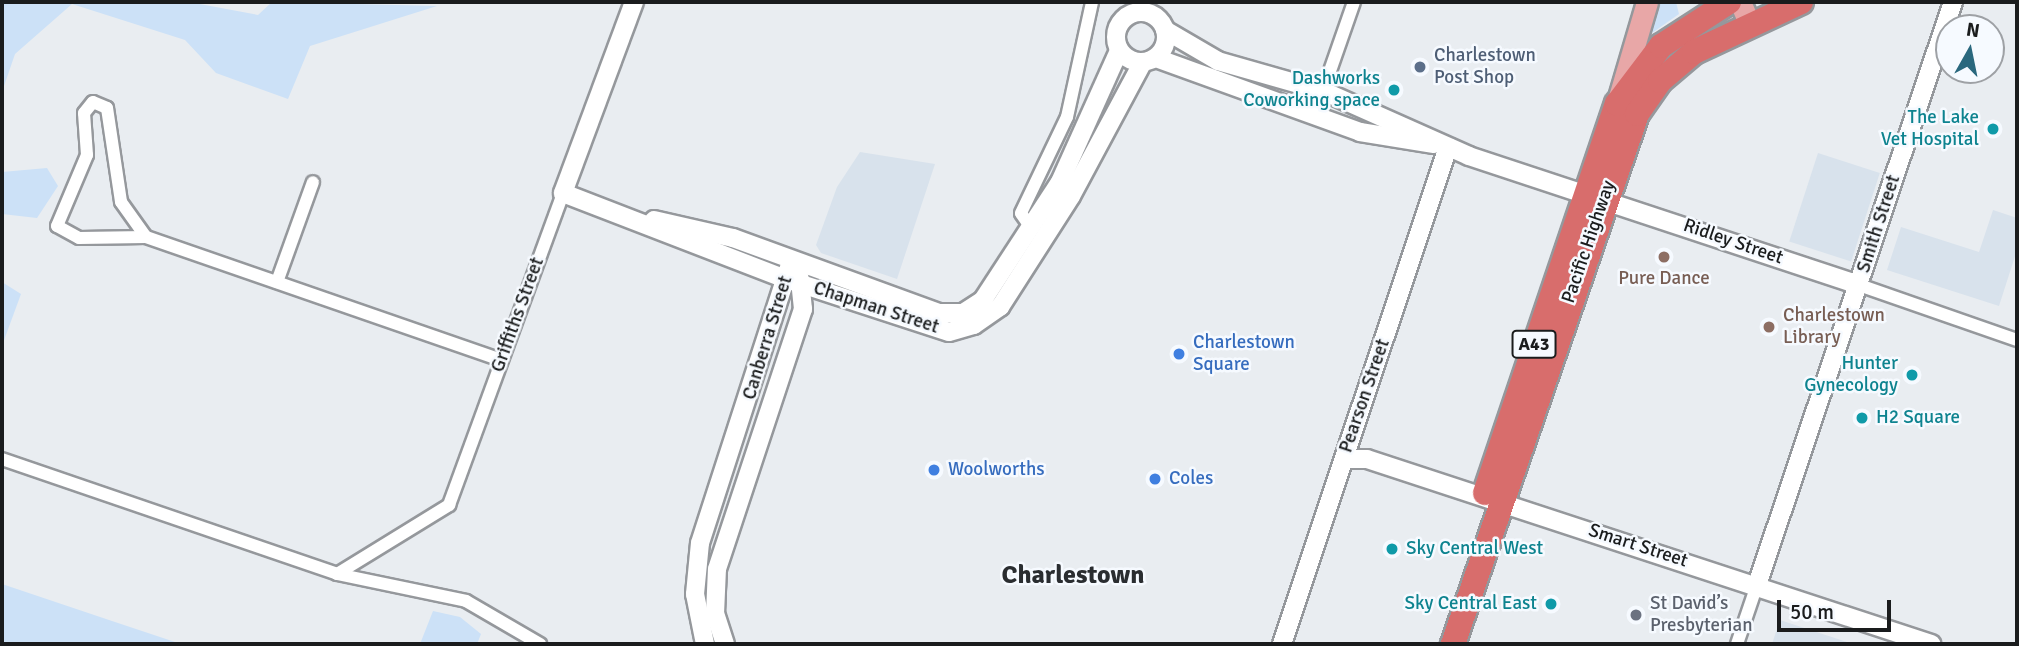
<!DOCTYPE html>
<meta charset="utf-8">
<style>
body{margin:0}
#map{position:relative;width:2019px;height:646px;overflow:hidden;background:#e9edf1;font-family:Signika,sans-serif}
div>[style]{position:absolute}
.built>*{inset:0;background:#d8e2ec;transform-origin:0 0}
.green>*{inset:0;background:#cce1f7}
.roads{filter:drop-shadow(2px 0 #95989c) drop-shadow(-2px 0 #95989c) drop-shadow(0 2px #95989c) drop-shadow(0 -2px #95989c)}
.street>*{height:12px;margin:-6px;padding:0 6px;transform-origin:6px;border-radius:6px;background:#fff}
.secondary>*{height:18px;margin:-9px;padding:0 9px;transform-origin:9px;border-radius:9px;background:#fff}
.secondary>.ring{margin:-9px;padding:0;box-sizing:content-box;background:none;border:18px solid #fff;border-radius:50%}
.primary>*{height:21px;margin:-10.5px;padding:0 10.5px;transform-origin:10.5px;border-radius:10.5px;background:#e8a7a7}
.highway>*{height:24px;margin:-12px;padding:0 12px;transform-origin:12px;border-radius:12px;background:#d86d6c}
.dots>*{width:19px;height:19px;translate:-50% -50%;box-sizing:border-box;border:4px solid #f6faff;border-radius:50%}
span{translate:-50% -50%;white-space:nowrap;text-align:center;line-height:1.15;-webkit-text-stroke:5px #f6faff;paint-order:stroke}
.shield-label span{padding:2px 5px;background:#f6faff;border:2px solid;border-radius:5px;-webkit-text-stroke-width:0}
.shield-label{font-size:18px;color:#1a1c1d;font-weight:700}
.service-label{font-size:19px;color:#4e5e75}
.left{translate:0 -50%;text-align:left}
.culture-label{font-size:19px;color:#0d838f}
.right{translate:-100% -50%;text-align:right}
.street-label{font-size:19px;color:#1a1c1d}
.education-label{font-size:19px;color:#785e54}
.shop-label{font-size:19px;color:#366cbe}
.worship-label{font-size:19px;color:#5b616d}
.district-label{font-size:26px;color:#2a2d30;font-weight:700}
.frame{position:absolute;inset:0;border:4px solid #1a1c1d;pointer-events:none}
.north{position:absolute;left:1935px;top:14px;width:70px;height:70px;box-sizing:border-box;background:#f6faff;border:2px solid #9ea1a5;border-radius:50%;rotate:9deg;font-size:19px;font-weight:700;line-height:28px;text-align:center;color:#1a1c1d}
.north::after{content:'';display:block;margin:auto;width:24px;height:32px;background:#2a687e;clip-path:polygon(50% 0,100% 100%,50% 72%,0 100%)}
.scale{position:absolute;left:1777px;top:600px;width:114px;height:32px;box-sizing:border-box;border:4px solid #1a1c1d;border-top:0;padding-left:9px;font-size:21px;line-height:24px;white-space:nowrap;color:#1a1c1d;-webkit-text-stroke:5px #f6faff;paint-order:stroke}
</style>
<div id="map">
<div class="built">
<i style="clip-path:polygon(860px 152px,935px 164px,897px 279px,821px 253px,816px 245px,837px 187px)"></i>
<i style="left:1818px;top:153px;width:65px;height:93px;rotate:18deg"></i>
<i style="clip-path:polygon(1993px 210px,2017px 218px,2017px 250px,1999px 306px,1887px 270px,1901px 227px,1979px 252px)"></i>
<i style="clip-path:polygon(1780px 620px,1853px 644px,1772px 644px)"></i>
</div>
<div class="green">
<i style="clip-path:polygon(2px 2px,189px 2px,258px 15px,272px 2px,437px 6px,310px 46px,288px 99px,216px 73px,185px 40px,72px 4px,15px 54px,2px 92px)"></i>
<i style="clip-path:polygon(1653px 2px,1676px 2px,1679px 14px,1652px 33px,1644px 28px)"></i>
<i style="clip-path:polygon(47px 168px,58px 186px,37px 218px,2px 214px,2px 172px)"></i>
<i style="clip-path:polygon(2px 282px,21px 294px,3px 343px,2px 342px)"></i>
<i style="clip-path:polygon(2px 584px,112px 621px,181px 644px,2px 644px)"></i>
<i style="clip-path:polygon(433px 611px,460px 617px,481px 634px,477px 644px,420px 644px)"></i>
</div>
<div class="roads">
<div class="street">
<i style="left:1323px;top:91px;width:94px;rotate:-70.8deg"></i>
<i style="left:1032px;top:229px;width:19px;rotate:-125deg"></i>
<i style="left:1021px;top:213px;width:106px;rotate:-64.4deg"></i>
<i style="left:1067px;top:117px;width:118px;rotate:-77.7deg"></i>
<i style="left:146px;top:237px;width:67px;rotate:179.1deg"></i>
<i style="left:79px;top:238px;width:25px;rotate:-151deg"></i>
<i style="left:57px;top:226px;width:77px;rotate:-67.1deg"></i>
<i style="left:87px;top:155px;width:42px;rotate:-94.1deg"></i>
<i style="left:84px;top:113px;width:14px;rotate:-51deg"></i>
<i style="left:93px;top:102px;width:15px;rotate:23deg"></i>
<i style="left:107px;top:108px;width:95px;rotate:81.5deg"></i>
<i style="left:121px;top:202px;width:43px;rotate:54.5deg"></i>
<i style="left:146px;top:237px;width:376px;rotate:19.1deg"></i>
<i style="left:277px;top:282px;width:106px;rotate:-70.2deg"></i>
<i style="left:1859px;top:285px;width:167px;rotate:19.2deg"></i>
<i style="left:2px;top:459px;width:354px;rotate:18.9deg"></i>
<i style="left:337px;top:574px;width:132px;rotate:11.8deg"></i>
<i style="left:466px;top:601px;width:86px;rotate:30.2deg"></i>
<i style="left:337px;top:574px;width:132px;rotate:-31.6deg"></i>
<i style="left:449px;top:505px;width:332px;rotate:-69.9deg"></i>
<i style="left:1737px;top:644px;width:62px;rotate:-71.3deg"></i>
</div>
<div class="secondary">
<i style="left:634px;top:2px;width:204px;rotate:110.4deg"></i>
<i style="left:563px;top:193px;width:239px;rotate:21.1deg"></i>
<i style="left:786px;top:279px;width:171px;rotate:18deg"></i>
<i style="left:949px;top:332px;width:26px;rotate:-16deg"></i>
<i style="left:974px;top:325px;width:32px;rotate:-35deg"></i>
<i style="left:1000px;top:307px;width:132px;rotate:-57.4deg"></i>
<i style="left:1071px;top:196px;width:152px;rotate:-61.8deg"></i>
<i class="ring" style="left:1116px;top:12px;width:32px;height:32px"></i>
<i style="left:1165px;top:30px;width:61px;rotate:30.3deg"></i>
<i style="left:1218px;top:61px;width:109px;rotate:15.9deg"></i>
<i style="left:1323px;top:91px;width:160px;rotate:24deg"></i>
<i style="left:1469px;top:156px;width:411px;rotate:18.3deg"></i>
<i style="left:1156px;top:58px;width:217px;rotate:19.9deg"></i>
<i style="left:1360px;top:132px;width:75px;rotate:9.2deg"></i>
<i style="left:654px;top:220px;width:81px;rotate:12.8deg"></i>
<i style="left:733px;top:238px;width:219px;rotate:20deg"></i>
<i style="left:939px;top:313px;width:24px"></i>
<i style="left:963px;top:313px;width:24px;rotate:-33deg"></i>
<i style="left:983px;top:300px;width:141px;rotate:-56.9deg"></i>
<i style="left:1060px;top:182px;width:144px;rotate:-65.8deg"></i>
<i style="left:1344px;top:459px;width:23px"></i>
<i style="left:1367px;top:459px;width:594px;rotate:18.16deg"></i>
<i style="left:1757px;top:585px;width:615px;rotate:-71.42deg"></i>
<i style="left:705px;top:644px;width:51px;rotate:-101.3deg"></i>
<i style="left:695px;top:594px;width:51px;rotate:-84.4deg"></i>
<i style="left:700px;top:543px;width:289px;rotate:-72.1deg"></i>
<i style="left:725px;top:644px;width:32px;rotate:-108deg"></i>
<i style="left:715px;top:614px;width:45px;rotate:-87.5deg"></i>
<i style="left:717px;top:569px;width:274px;rotate:-71.7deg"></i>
<i style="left:803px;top:309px;width:31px;rotate:-96deg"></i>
<i style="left:1282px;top:644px;width:524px;rotate:-71.53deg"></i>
</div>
<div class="primary">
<i style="left:1740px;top:2px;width:22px;rotate:66deg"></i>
<i style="left:1617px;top:104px;width:106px;rotate:-73.6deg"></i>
</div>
<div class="highway">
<i style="left:1485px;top:493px;width:411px;rotate:-71.3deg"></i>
<i style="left:1617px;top:104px;width:73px;rotate:-52.8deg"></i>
<i style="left:1661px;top:46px;width:81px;rotate:-32.9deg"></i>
<i style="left:1453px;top:644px;width:561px;rotate:-70.85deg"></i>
<i style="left:1637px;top:114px;width:40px;rotate:-55.1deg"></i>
<i style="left:1660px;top:81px;width:45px;rotate:-40.5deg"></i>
<i style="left:1694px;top:52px;width:118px;rotate:-25deg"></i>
</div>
</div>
<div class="dots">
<i style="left:1420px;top:67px;background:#5c6f8a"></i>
<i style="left:1394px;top:90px;background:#0f9aa8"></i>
<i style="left:1993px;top:129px;background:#0f9aa8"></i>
<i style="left:1664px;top:257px;background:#8d6e63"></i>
<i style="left:1769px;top:327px;background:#8d6e63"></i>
<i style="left:1179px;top:354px;background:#3f7fe0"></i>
<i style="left:1912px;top:375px;background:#0f9aa8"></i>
<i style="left:1862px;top:418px;background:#0f9aa8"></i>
<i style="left:934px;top:470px;background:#3f7fe0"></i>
<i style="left:1155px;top:479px;background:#3f7fe0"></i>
<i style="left:1392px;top:549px;background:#0f9aa8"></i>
<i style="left:1551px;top:604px;background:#0f9aa8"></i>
<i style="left:1636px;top:615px;background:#6b7280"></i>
</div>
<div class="shield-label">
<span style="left:1534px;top:344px">A43</span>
</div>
<div class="service-label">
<span class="left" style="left:1434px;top:67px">Charlestown<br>Post Shop</span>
</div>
<div class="culture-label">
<span class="right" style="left:1380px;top:90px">Dashworks<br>Coworking space</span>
<span class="right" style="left:1979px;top:129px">The Lake<br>Vet Hospital</span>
<span class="right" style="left:1898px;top:375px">Hunter<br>Gynecology</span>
<span class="left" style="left:1876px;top:418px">H2 Square</span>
<span class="left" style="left:1406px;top:549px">Sky Central West</span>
<span class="right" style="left:1537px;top:604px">Sky Central East</span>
</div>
<div class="street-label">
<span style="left:1879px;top:224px;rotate:-72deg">Smith Street</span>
<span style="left:1589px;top:242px;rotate:-71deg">Pacific Highway</span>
<span style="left:1733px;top:242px;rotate:19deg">Ridley Street</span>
<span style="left:876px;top:308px;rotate:18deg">Chapman Street</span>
<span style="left:518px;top:315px;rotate:-70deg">Griffiths Street</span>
<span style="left:768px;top:338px;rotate:-73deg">Canberra Street</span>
<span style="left:1365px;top:396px;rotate:-71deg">Pearson Street</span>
<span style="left:1638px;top:546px;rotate:18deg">Smart Street</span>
</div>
<div class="education-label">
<span style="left:1664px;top:279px">Pure Dance</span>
<span class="left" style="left:1783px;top:327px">Charlestown<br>Library</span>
</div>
<div class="shop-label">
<span class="left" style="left:1193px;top:354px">Charlestown<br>Square</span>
<span class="left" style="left:948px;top:470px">Woolworths</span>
<span class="left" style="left:1169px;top:479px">Coles</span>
</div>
<div class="worship-label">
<span class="left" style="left:1650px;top:615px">St David’s<br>Presbyterian</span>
</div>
<div class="district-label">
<span style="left:1073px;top:576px">Charlestown</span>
</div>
<div class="frame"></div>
<div class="north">N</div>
<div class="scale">50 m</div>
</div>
